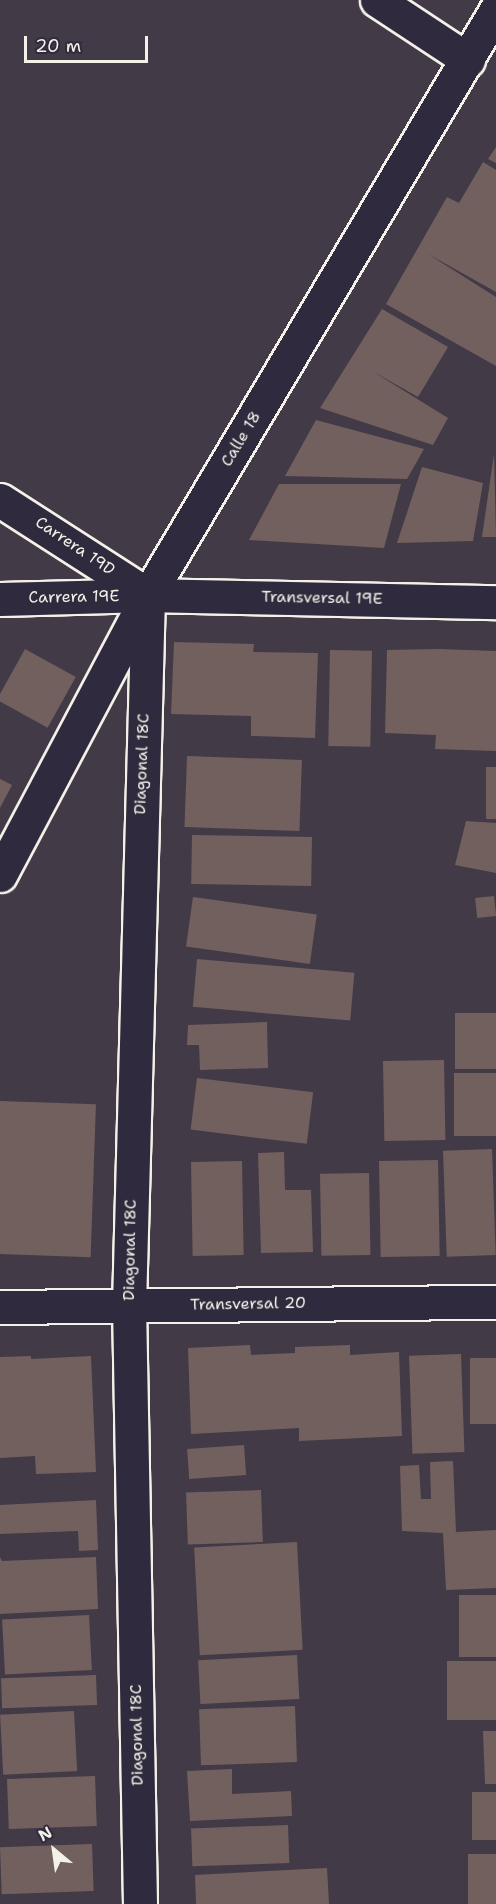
<!DOCTYPE html>
<style>
body{margin:0}
#map{position:relative;width:496px;height:1904px;overflow:hidden;background:#433a47;font-family:"Shantell Sans",sans-serif}
div>[style]{position:absolute}
.building>*{inset:0;background:#72605f;transform-origin:0 0}
.roads{filter:drop-shadow(2px 0 #f4f1e8) drop-shadow(-2px 0 #f4f1e8) drop-shadow(0 2px #f4f1e8) drop-shadow(0 -2px #f4f1e8)}
.street>*{height:33px;margin:-16.5px;padding:0 16.5px;transform-origin:16.5px;border-radius:16.5px;background:#2f2a3d}
span{translate:-50% -50%;white-space:nowrap;text-align:center;line-height:1.15;-webkit-text-stroke:4.5px #2f2a3d;paint-order:stroke}
.street-label{font-size:16px;color:#f4f1e8}
.north{position:absolute;left:24px;top:1820px;width:60px;height:60px;-webkit-text-stroke:4px #2f2a3d;paint-order:stroke;rotate:331deg;font-size:16px;font-weight:700;line-height:24px;text-align:center;color:#f4f1e8}
.north::after{content:'';display:block;margin:auto;width:21px;height:27px;background:#f4f1e8;clip-path:polygon(50% 0,100% 100%,50% 72%,0 100%)}
.scale{position:absolute;left:24px;top:36px;width:124px;height:27px;box-sizing:border-box;border:3px solid #f4f1e8;border-top:0;padding-left:8px;font-size:18px;line-height:21px;white-space:nowrap;color:#f4f1e8;-webkit-text-stroke:4px #2f2a3d;paint-order:stroke}
</style>
<div id="map">
<div class="building">
<i style="clip-path:polygon(496px 147px,496px 163px,488px 159px)"></i>
<i style="clip-path:polygon(483px 162px,496px 170px,496px 292px,428px 254px,496px 297px,496px 366px,386px 304px,447px 197px,459px 203px)"></i>
<i style="clip-path:polygon(382px 309px,448px 347px,418px 397px,372px 371px,448px 418px,433px 445px,320px 408px)"></i>
<i style="clip-path:polygon(316px 420px,424px 449px,407px 479px,285px 476px)"></i>
<i style="clip-path:polygon(494px 454px,496px 537px,482px 537px)"></i>
<i style="clip-path:polygon(422px 467px,483px 483px,473px 541px,397px 543px)"></i>
<i style="clip-path:polygon(279px 484px,401px 484px,384px 548px,249px 540px)"></i>
<i style="clip-path:polygon(174px 642px,254px 644px,253px 652px,318px 653px,315px 738px,251px 736px,251px 716px,171px 714px)"></i>
<i style="left:25px;top:649px;width:58px;height:58px;rotate:29deg"></i>
<i style="clip-path:polygon(439px 649px,496px 651px,496px 751px,435px 749px,436px 735px,385px 733px,387px 650px)"></i>
<i style="left:330px;top:650px;width:42px;height:96px;rotate:1deg"></i>
<i style="left:187px;top:756px;width:115px;height:71px;rotate:2deg"></i>
<i style="left:486px;top:767px;width:10px;height:52px"></i>
<i style="clip-path:polygon(0 779px,12px 785px,0 808px)"></i>
<i style="clip-path:polygon(466px 821px,496px 823px,496px 873px,455px 865px)"></i>
<i style="left:192px;top:835px;width:120px;height:49px;rotate:1deg"></i>
<i style="left:494px;top:896px;width:20px;height:19px;rotate:84deg"></i>
<i style="left:193px;top:897px;width:125px;height:50px;rotate:8deg"></i>
<i style="left:197px;top:959px;width:158px;height:48px;rotate:5deg"></i>
<i style="left:496px;top:1013px;width:56px;height:41px;rotate:90deg"></i>
<i style="clip-path:polygon(267px 1022px,268px 1068px,200px 1070px,199px 1045px,187px 1045px,188px 1025px)"></i>
<i style="left:444px;top:1060px;width:80px;height:61px;rotate:89deg"></i>
<i style="left:496px;top:1073px;width:63px;height:42px;rotate:90deg"></i>
<i style="left:197px;top:1078px;width:117px;height:52px;rotate:7deg"></i>
<i style="left:0;top:1101px;width:96px;height:153px;rotate:2deg"></i>
<i style="left:492px;top:1149px;width:106px;height:49px;rotate:88deg"></i>
<i style="clip-path:polygon(284px 1152px,285px 1190px,311px 1190px,313px 1252px,261px 1253px,258px 1153px)"></i>
<i style="left:438px;top:1160px;width:96px;height:59px;rotate:89deg"></i>
<i style="left:242px;top:1161px;width:94px;height:51px;rotate:89deg"></i>
<i style="left:369px;top:1173px;width:82px;height:49px;rotate:89deg"></i>
<i style="clip-path:polygon(250px 1345px,251px 1355px,295px 1353px,295px 1347px,350px 1345px,350px 1355px,399px 1352px,402px 1436px,299px 1441px,299px 1428px,191px 1434px,188px 1348px)"></i>
<i style="left:461px;top:1354px;width:98px;height:52px;rotate:88deg"></i>
<i style="clip-path:polygon(31px 1356px,31px 1359px,91px 1356px,96px 1472px,36px 1474px,35px 1456px,0 1458px,0 1357px)"></i>
<i style="left:496px;top:1358px;width:66px;height:26px;rotate:90deg"></i>
<i style="left:244px;top:1445px;width:30px;height:57px;rotate:86deg"></i>
<i style="clip-path:polygon(453px 1461px,456px 1532px,496px 1530px,496px 1588px,446px 1590px,443px 1533px,402px 1531px,400px 1466px,419px 1465px,421px 1499px,431px 1499px,430px 1462px)"></i>
<i style="left:261px;top:1490px;width:52px;height:75px;rotate:88deg"></i>
<i style="clip-path:polygon(96px 1500px,98px 1550px,79px 1551px,78px 1531px,0 1534px,0 1505px)"></i>
<i style="left:297px;top:1542px;width:108px;height:103px;rotate:87deg"></i>
<i style="clip-path:polygon(0 1557px,2px 1561px,96px 1557px,98px 1609px,0 1614px)"></i>
<i style="left:496px;top:1595px;width:62px;height:37px;rotate:90deg"></i>
<i style="left:89px;top:1615px;width:55px;height:87px;rotate:87deg"></i>
<i style="left:297px;top:1655px;width:44px;height:99px;rotate:87deg"></i>
<i style="left:496px;top:1661px;width:59px;height:49px;rotate:90deg"></i>
<i style="left:96px;top:1675px;width:30px;height:95px;rotate:88deg"></i>
<i style="left:295px;top:1706px;width:56px;height:96px;rotate:88deg"></i>
<i style="left:74px;top:1711px;width:60px;height:74px;rotate:87deg"></i>
<i style="clip-path:polygon(483px 1731px,496px 1731px,496px 1784px,485px 1784px)"></i>
<i style="clip-path:polygon(232px 1769px,232px 1794px,291px 1791px,292px 1816px,190px 1821px,187px 1771px)"></i>
<i style="left:95px;top:1776px;width:50px;height:88px;rotate:88deg"></i>
<i style="left:496px;top:1792px;width:48px;height:24px;rotate:90deg"></i>
<i style="left:288px;top:1825px;width:38px;height:97px;rotate:88deg"></i>
<i style="left:92px;top:1844px;width:47px;height:92px;rotate:88deg"></i>
<i style="left:496px;top:1854px;width:50px;height:28px;rotate:90deg"></i>
<i style="clip-path:polygon(327px 1868px,329px 1904px,196px 1904px,195px 1875px)"></i>
</div>
<div class="roads">
<div class="street">
<i style="left:377px;top:0;width:109px;rotate:33.4deg"></i>
<i style="left:0;top:500px;width:176px;rotate:32.7deg"></i>
<i style="left:0;top:599px;width:148px;rotate:-1.5deg"></i>
<i style="left:148px;top:595px;width:348px;rotate:1.2deg"></i>
<i style="left:0;top:875px;width:317px;rotate:-62.1deg"></i>
<i style="left:148px;top:595px;width:681px;rotate:-59.25deg"></i>
<i style="left:0;top:1307px;width:496px;rotate:-0.6deg"></i>
<i style="left:140px;top:1904px;width:598px;rotate:-91.05deg"></i>
<i style="left:129px;top:1306px;width:711px;rotate:-88.47deg"></i>
</div>
</div>
<div class="street-label">
<span style="left:241px;top:439px;rotate:-59deg">Calle 18</span>
<span style="left:75px;top:546px;rotate:34deg">Carrera 19D</span>
<span style="left:74px;top:597px;rotate:-1deg">Carrera 19E</span>
<span style="left:322px;top:598px;rotate:1deg">Transversal 19E</span>
<span style="left:142px;top:764px;rotate:-88deg">Diagonal 18C</span>
<span style="left:130px;top:1250px;rotate:-89deg">Diagonal 18C</span>
<span style="left:248px;top:1304px;rotate:-1deg">Transversal 20</span>
<span style="left:137px;top:1735px;rotate:-91deg">Diagonal 18C</span>
</div>
<div class="north">N</div>
<div class="scale">20 m</div>
</div>
